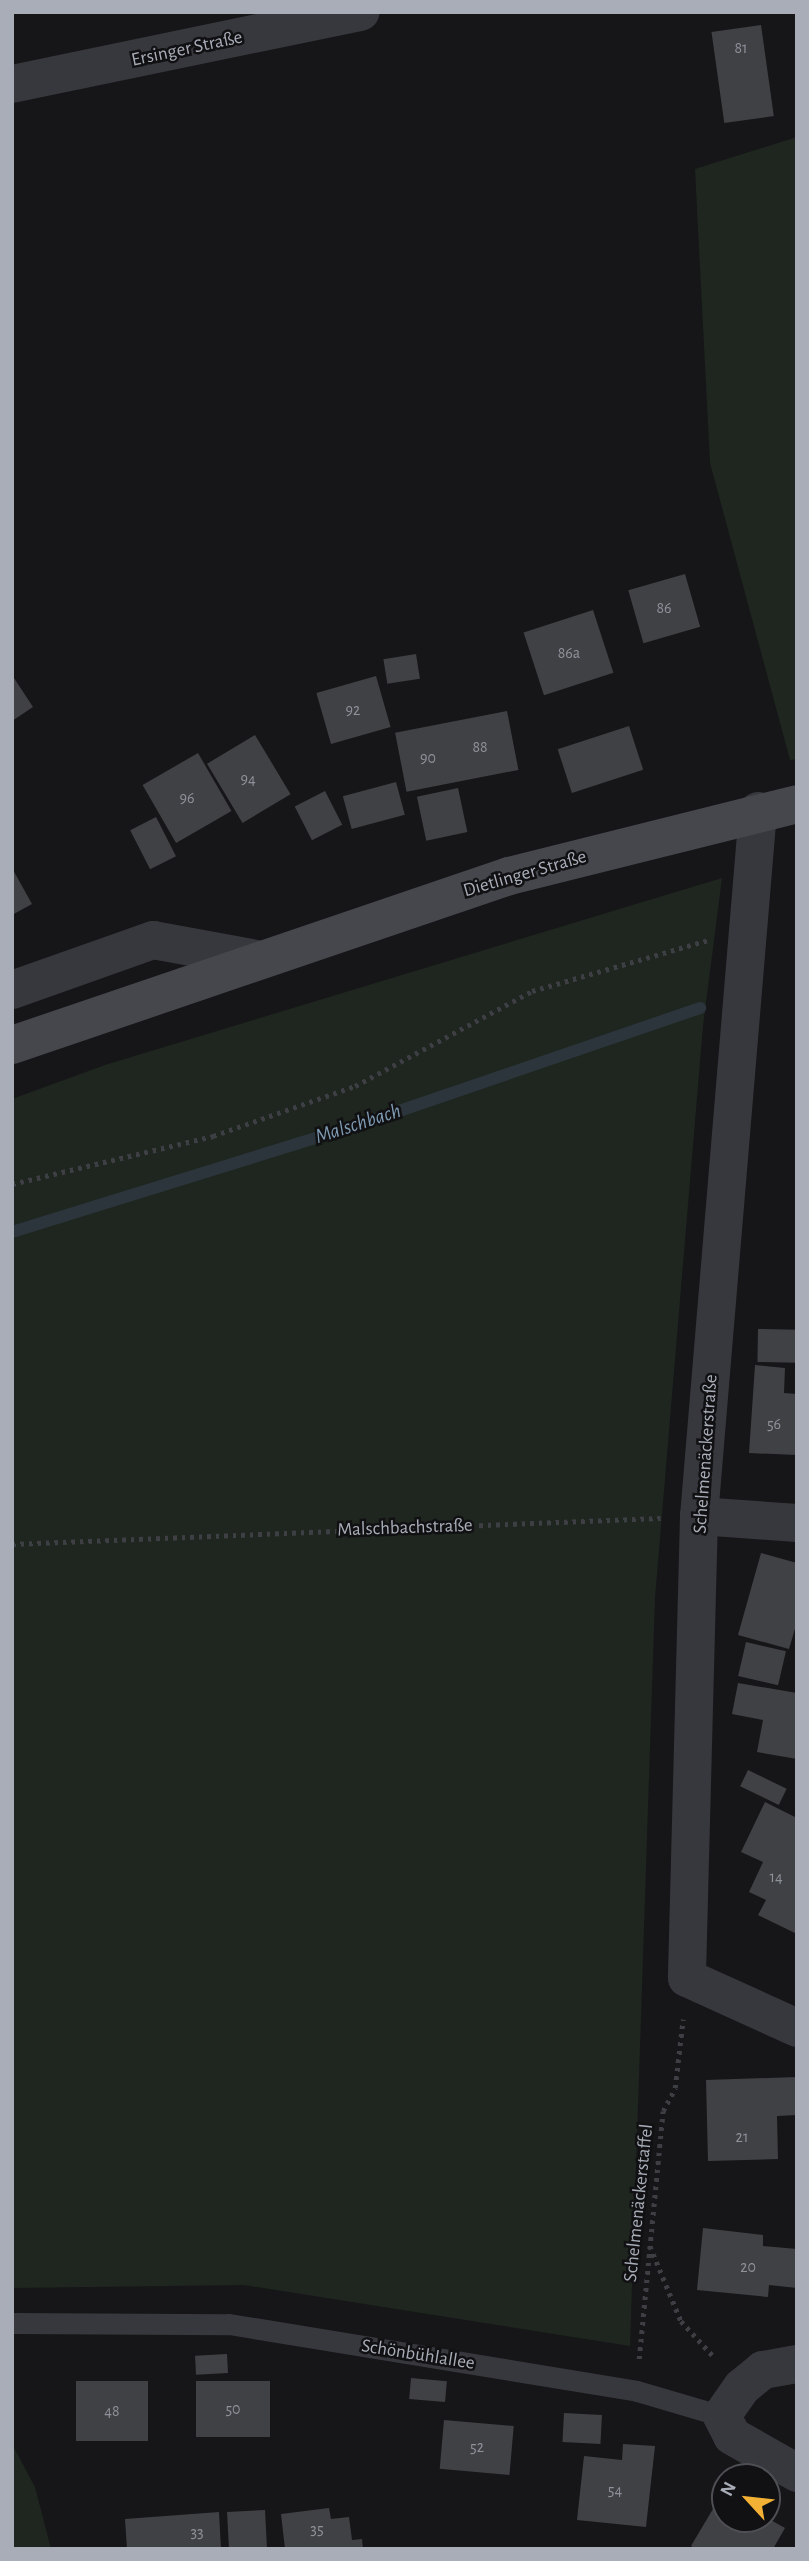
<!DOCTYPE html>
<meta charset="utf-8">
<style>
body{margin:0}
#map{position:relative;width:809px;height:2561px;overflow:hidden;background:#161618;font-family:"Alegreya Sans",sans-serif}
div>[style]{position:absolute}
.green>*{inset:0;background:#1e261f}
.stream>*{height:12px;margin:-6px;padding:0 6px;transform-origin:6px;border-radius:6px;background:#2c353c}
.building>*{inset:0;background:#404145;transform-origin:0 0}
.path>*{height:4.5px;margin-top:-2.25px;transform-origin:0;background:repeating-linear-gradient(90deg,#3d3f44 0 3.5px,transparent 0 8.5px)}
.service>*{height:21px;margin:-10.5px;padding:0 10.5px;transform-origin:10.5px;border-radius:10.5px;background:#37383d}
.minor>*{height:38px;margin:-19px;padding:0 19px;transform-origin:19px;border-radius:19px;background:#37383d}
.secondary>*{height:38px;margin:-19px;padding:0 19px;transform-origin:19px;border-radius:19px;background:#45474d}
span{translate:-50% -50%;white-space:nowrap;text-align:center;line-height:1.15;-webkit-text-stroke:5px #111113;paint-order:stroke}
.number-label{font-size:16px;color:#8e929b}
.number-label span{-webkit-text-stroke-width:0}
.street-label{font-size:19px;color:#a8adb8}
.water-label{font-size:21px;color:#7f9bb3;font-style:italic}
.frame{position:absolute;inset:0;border:14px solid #a8adb8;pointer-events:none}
.north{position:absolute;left:711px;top:2463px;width:70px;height:70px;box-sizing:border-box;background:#111113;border:2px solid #4d4f55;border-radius:50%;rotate:297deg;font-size:19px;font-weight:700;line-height:28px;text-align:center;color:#a8adb8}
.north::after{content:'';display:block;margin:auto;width:24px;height:32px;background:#f2b134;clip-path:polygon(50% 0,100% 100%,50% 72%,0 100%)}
</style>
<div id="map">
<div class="green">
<i style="clip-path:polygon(797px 137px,797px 759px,790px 760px,710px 463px,695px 169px)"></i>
<i style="clip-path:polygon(722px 878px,703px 1026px,655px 1598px,630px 2346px,244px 2285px,12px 2288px,12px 1099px,105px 1065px)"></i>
<i style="clip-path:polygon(12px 2444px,35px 2487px,51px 2549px,12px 2549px)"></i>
</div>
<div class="stream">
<i style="left:12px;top:1232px;width:375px;rotate:-17.2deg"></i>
<i style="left:370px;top:1121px;width:349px;rotate:-18.9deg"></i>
</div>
<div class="building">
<i style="left:761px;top:25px;width:92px;height:50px;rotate:82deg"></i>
<i style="left:685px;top:574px;width:55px;height:59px;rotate:74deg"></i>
<i style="left:593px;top:610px;width:66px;height:73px;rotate:72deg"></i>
<i style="left:416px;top:654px;width:25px;height:33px;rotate:81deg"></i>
<i style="clip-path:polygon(12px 675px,33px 707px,12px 721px)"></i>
<i style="left:376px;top:676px;width:53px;height:62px;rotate:74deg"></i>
<i style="left:507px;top:711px;width:60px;height:114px;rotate:79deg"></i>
<i style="left:629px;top:726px;width:46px;height:75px;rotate:72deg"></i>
<i style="left:255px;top:735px;width:69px;height:56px;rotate:59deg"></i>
<i style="left:198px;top:753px;width:67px;height:64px;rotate:60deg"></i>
<i style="left:396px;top:782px;width:34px;height:55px;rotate:75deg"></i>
<i style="left:458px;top:788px;width:45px;height:42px;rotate:78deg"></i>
<i style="left:325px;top:791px;width:38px;height:34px;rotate:63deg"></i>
<i style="left:156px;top:817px;width:44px;height:29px;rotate:63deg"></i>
<i style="clip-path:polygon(12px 868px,32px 904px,12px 915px)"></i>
<i style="left:758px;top:1329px;width:39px;height:33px;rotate:1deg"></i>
<i style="clip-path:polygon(755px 1365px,785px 1368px,784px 1393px,797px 1394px,797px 1455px,749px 1453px)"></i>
<i style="clip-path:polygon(761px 1553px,797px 1563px,797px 1622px,789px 1649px,738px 1635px)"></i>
<i style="left:746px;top:1642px;width:41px;height:35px;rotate:13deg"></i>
<i style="clip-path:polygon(738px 1683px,797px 1693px,797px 1759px,757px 1752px,763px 1720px,732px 1714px)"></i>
<i style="left:748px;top:1770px;width:43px;height:18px;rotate:26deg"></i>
<i style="clip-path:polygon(765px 1802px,797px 1818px,797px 1934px,758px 1915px,766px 1900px,749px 1892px,763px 1862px,741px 1852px)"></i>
<i style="clip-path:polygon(797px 2077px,797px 2115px,777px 2116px,778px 2159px,708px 2161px,706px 2080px)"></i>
<i style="clip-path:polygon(703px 2228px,763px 2235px,763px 2246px,797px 2249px,797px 2288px,769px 2285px,768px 2297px,697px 2290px)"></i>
<i style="left:227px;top:2354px;width:19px;height:32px;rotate:87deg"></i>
<i style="left:411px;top:2378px;width:36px;height:21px;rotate:5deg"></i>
<i style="left:76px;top:2381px;width:72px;height:60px"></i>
<i style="left:196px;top:2381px;width:74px;height:56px"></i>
<i style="left:564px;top:2413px;width:38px;height:29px;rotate:3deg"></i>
<i style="left:444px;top:2420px;width:70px;height:49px;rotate:5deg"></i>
<i style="clip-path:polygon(623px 2444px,655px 2446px,646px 2527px,577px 2520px,584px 2456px,622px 2460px)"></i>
<i style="clip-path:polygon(723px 2492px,725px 2519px,769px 2519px,785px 2528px,773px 2549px,696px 2549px,691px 2546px)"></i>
<i style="clip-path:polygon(329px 2508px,331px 2519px,349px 2517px,352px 2540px,362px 2539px,363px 2549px,285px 2549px,281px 2514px)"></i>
<i style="left:265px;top:2510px;width:38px;height:38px;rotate:87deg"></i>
<i style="clip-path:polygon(219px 2512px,221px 2549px,127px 2549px,125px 2519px)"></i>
</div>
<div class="path">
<i style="left:12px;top:1184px;width:207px;rotate:-13.4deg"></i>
<i style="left:213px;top:1136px;width:151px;rotate:-19.4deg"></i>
<i style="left:355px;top:1086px;width:201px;rotate:-28.2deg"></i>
<i style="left:532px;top:991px;width:184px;rotate:-16.1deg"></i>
<i style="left:12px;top:1544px;width:649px;rotate:-2.3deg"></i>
<i style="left:650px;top:2246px;width:81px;rotate:67.5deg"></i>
<i style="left:681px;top:2321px;width:50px;rotate:47.4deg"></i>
<i style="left:639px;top:2359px;width:249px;rotate:-84.5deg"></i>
<i style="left:663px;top:2111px;width:26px;rotate:-62deg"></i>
<i style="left:675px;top:2088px;width:69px;rotate:-83.4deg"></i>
</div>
<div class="service">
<i style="left:12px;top:2323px;width:217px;rotate:0.3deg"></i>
<i style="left:229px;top:2324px;width:413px;rotate:9.3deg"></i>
<i style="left:637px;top:2391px;width:89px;rotate:16.4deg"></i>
</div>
<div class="minor">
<i style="left:12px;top:84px;width:356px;rotate:-11.7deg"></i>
<i style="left:758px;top:811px;width:707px;rotate:94.78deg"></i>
<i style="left:699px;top:1516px;width:462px;rotate:91.5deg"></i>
<i style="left:687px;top:1978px;width:121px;rotate:24.4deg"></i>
<i style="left:12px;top:990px;width:150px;rotate:-19.5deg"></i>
<i style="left:153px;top:940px;width:106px;rotate:10.4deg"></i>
<i style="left:699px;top:1516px;width:98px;rotate:4.1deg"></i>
<i style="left:797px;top:2364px;width:35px;rotate:170deg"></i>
<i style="left:763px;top:2370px;width:27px;rotate:141deg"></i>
<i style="left:742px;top:2387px;width:35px;rotate:125deg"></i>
<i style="left:722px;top:2416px;width:22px;rotate:63deg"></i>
<i style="left:732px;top:2436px;width:75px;rotate:29.6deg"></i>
</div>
<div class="secondary">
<i style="left:12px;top:1045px;width:525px;rotate:-18.78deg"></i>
<i style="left:509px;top:876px;width:297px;rotate:-14deg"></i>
</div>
<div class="number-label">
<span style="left:741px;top:48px">81</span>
<span style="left:664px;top:608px">86</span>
<span style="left:569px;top:653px">86a</span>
<span style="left:353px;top:710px">92</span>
<span style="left:480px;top:747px">88</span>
<span style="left:428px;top:758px">90</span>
<span style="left:248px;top:779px">94</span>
<span style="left:187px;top:798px">96</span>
<span style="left:774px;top:1424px">56</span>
<span style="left:776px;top:1877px">14</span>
<span style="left:742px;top:2137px">21</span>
<span style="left:748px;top:2267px">20</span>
<span style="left:233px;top:2409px">50</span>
<span style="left:112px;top:2411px">48</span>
<span style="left:477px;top:2447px">52</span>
<span style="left:615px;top:2490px">54</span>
<span style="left:317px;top:2529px">35</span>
<span style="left:197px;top:2532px">33</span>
</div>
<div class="street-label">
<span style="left:187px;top:49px;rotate:-12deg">Ersinger Straße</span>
<span style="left:525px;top:874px;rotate:-16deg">Dietlinger Straße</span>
<span style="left:706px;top:1454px;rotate:-86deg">Schelmenäckerstraße</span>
<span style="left:405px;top:1528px;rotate:-2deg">Malschbachstraße</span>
<span style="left:639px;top:2203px;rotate:-84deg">Schelmenäckerstaffel</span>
<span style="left:418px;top:2355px;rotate:9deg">Schönbühlallee</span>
</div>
<div class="water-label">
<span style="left:358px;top:1124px;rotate:-18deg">Malschbach</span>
</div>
<div class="frame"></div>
<div class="north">N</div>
</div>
